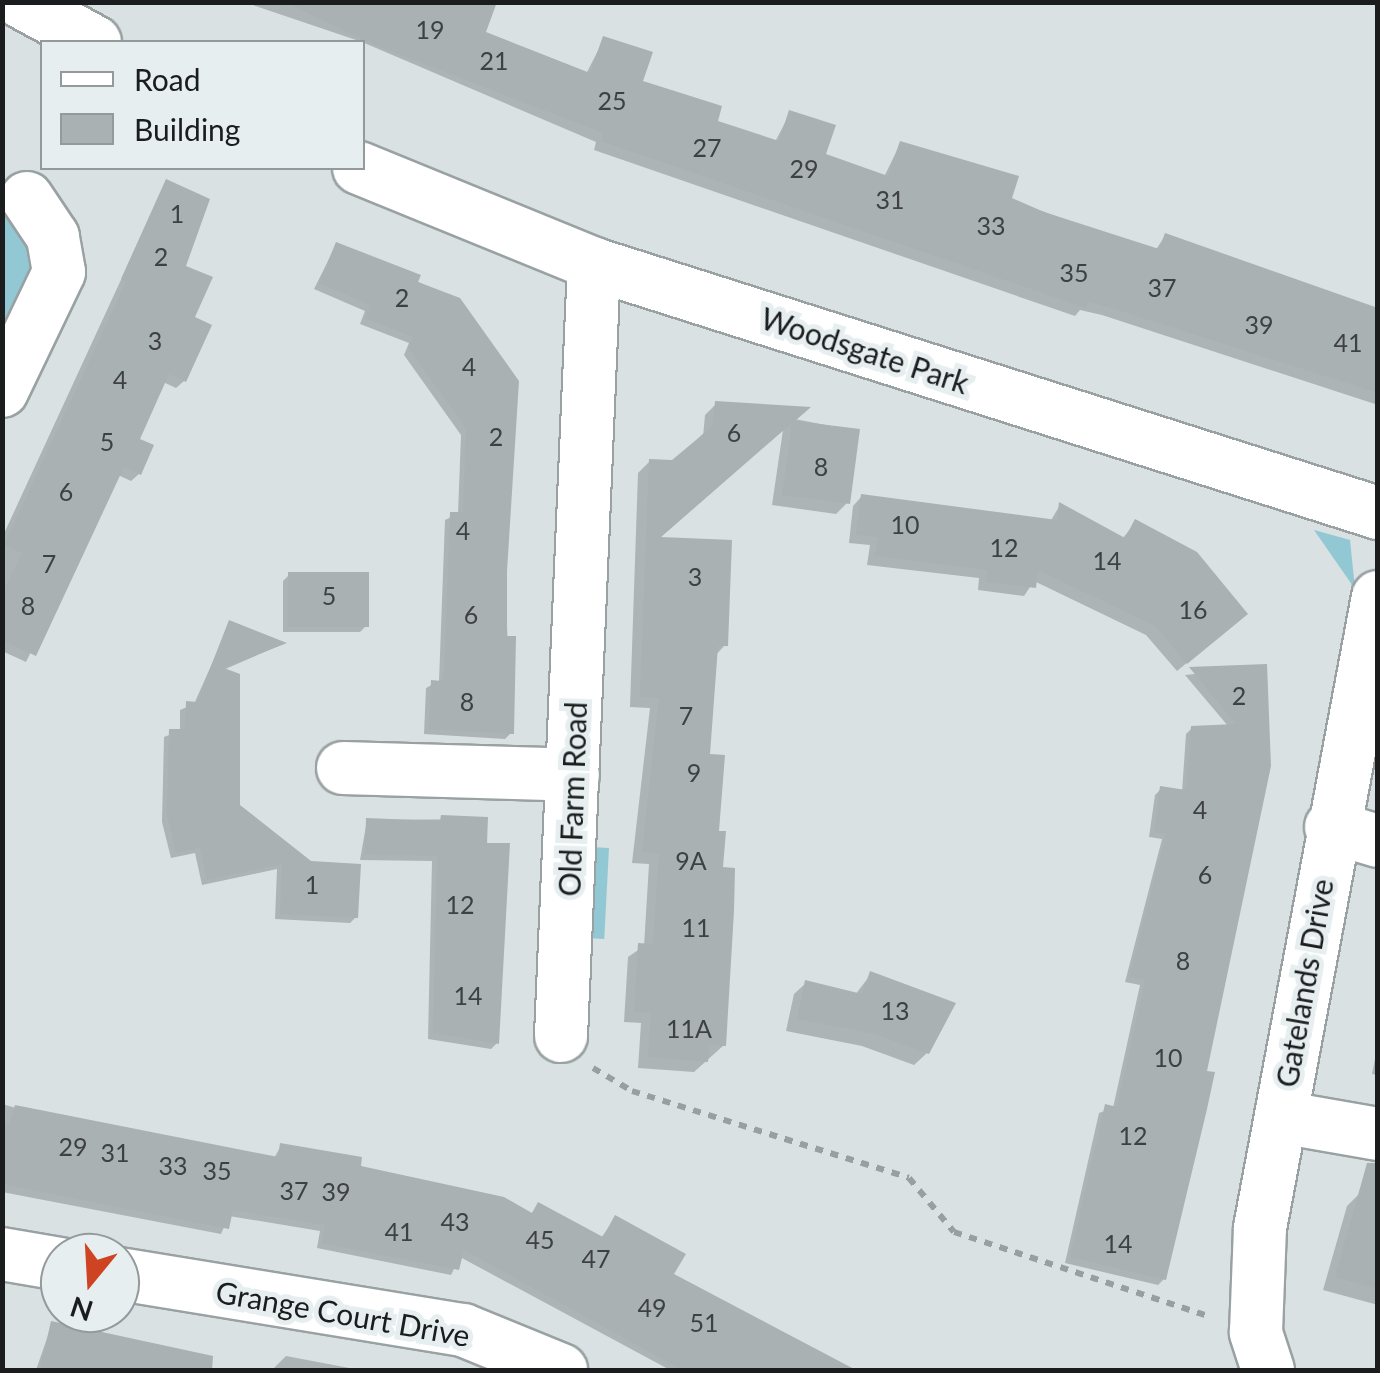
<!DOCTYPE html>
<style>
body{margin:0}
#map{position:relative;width:1380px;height:1373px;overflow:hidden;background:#d9e1e3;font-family:Lato,sans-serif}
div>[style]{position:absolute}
.green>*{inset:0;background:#92c7d4;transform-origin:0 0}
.shadow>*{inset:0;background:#0003}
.building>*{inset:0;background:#a9b1b2;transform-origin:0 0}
.path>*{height:6px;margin-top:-3px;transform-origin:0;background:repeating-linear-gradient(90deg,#999fa0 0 8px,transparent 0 16px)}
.roads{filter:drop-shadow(2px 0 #99a1a3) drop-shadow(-2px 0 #99a1a3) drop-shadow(0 2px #99a1a3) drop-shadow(0 -2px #99a1a3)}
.minor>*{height:52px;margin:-26px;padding:0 26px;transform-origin:26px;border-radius:26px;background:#fff}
span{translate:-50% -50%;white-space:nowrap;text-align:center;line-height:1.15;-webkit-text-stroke:10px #e6eef0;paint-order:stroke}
.number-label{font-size:25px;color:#3e4142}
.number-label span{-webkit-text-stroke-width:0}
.street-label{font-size:30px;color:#1a1c1d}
.frame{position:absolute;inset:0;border:5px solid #1a1c1d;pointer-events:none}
.legend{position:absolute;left:40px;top:40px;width:325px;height:130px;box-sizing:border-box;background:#e6eef0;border:2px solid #949a9c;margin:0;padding:12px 18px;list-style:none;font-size:30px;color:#1a1c1d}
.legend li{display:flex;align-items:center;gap:20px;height:50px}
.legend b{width:50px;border:2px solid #949a9c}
.north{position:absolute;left:40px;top:1233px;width:100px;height:100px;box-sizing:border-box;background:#e6eef0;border:2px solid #949a9c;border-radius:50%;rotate:198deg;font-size:28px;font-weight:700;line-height:40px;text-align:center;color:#1a1c1d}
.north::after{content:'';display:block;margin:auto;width:35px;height:45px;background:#ce4423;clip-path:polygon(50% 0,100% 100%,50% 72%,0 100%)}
</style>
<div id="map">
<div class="green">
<i style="clip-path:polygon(3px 217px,18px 219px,44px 268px,3px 355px)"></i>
<i style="clip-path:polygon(1314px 530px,1350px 540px,1355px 589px)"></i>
<i style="left:609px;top:848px;width:91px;height:19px;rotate:93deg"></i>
</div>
<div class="shadow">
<i style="clip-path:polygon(244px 2px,494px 2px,482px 33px,586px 74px,604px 39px,640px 82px,715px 122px,775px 142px,790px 113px,823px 156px,884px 177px,900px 144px,1016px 178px,1009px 199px,1140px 247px,1155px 251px,1165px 236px,1378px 310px,1378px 405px,1102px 315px,1080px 310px,1075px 316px,594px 150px,596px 142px,362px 42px)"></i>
<i style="clip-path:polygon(166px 182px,191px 319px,184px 381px,176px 388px,163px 382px,136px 440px,139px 474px,131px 481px,118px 475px,26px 662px,2px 651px,2px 538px)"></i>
<i style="clip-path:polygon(336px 245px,458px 300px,505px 571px,511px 733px,505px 739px,424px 734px,426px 688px,439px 681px,445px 520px,458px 514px,461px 435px,404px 355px,409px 343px,360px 324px,365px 311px,314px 289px)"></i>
<i style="clip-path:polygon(716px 404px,857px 431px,847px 503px,836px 514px,772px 505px,783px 430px,657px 540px,725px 645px,715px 656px,708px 756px,721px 869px,724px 1045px,694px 1072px,638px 1068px,641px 1023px,624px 1022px,628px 957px,644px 946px,649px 864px,632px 863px,650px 708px,630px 707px,638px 473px,650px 461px,673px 462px,703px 437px,705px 415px)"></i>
<i style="clip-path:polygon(862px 496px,1050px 522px,1060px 505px,1122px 539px,1136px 522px,1236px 622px,1177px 671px,1146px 635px,1034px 581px,1024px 596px,978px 590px,979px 578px,867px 565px,870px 545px,849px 543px,853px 506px)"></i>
<i style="clip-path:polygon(289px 575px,366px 626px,360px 632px,283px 632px,283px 581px)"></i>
<i style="clip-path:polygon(230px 623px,283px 644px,223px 670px,238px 806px,356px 917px,350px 923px,275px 919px,277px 869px,202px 885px,195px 853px,171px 858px,162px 822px,164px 737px,180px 731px,180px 710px,194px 704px)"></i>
<i style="clip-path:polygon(1264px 667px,1164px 1279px,1158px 1285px,1065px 1263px,1099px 1113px,1113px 1108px,1140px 985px,1125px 982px,1162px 839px,1149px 837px,1155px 795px,1161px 789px,1182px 792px,1186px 734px,1192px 728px,1228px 726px,1185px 675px)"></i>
<i style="clip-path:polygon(486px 819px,497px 1043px,491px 1049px,428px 1039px,432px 861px,360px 860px,367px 820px)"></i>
<i style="clip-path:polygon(871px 974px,927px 1053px,914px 1065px,862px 1046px,786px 1031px,794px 994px,806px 983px,855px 995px)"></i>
<i style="clip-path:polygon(1378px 1044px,1378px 1075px,1372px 1074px)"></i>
<i style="clip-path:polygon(2px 1104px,72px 1124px,274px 1158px,281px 1146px,530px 1215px,539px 1205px,601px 1238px,615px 1218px,671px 1275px,848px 1370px,670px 1370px,460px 1257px,451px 1275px,317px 1248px,320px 1231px,229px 1216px,221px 1234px,2px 1192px)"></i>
<i style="clip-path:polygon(1361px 1192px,1378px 1196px,1378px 1305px,1323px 1290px,1347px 1206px)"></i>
<i style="clip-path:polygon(52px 1324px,203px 1355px,199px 1370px,36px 1370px)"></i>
<i style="clip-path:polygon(286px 1356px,360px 1370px,272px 1370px)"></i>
</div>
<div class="building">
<i style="clip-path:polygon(285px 2px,497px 2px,486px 32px,590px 73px,603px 36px,653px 52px,643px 81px,722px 106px,718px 121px,779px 141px,789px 110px,836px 125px,826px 154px,888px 176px,900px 141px,1019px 176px,1012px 198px,1044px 212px,1159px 249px,1165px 233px,1378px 308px,1378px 393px,1111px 308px,1088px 302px,1086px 308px,601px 141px,603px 133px,370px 43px)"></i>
<i style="clip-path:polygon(166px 179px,210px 199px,186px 266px,213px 277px,195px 317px,212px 325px,186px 382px,169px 374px,140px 439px,154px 445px,141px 475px,124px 467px,36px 656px,2px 640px,2px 594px,22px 553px,4px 545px,126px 282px,121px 279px)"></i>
<i style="clip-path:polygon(336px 242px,421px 275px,418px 282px,460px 298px,519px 381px,507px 571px,507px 636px,516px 636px,514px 734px,429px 729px,431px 680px,442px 681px,444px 673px,450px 512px,463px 512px,466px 428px,408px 348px,413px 337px,365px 318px,370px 305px,319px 283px)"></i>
<i style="clip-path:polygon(715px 401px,811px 407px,795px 421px,860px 429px,850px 504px,782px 495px,792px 423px,661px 537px,732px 540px,728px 646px,718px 646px,710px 754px,725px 755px,719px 831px,726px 831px,723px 867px,735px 868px,734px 911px,726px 1046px,709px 1045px,708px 1062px,648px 1057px,651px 1013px,634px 1012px,638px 943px,653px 944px,659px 854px,642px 852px,659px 698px,640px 697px,649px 459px,672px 460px,696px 440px,713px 425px)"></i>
<i style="clip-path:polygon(861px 494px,1057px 520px,1059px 502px,1125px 538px,1135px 519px,1197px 552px,1248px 614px,1187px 664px,1155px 626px,1038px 570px,1036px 588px,986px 582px,987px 570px,875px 556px,878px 537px,856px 535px)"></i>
<i style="left:369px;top:572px;width:55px;height:81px;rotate:90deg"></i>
<i style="clip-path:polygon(229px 620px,287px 643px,224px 668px,240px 674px,240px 805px,311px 861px,361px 864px,358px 918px,280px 914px,282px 864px,207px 880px,200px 848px,176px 853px,167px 814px,169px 729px,185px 729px,186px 701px,197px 702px)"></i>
<i style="clip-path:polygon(1267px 664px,1271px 766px,1207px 1071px,1215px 1072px,1207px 1109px,1166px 1280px,1070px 1257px,1105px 1104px,1117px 1107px,1145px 980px,1129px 977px,1166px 834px,1154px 832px,1160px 786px,1186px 790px,1191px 726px,1236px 724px,1189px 667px)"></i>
<i style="clip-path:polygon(441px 815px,488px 817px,487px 843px,510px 843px,499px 1044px,433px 1033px,437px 856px,365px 854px,366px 818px,440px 821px)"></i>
<i style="clip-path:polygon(870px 971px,956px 1003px,929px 1054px,875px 1034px,797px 1019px,805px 980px,862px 994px)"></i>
<i style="clip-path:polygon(15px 1105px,278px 1157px,280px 1143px,362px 1157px,361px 1166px,504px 1197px,532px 1213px,538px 1202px,603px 1237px,615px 1215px,686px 1254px,674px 1274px,856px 1370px,682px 1370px,464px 1250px,459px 1270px,322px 1243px,325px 1225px,233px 1210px,229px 1229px,2px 1184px,2px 1123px,9px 1125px)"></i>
<i style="clip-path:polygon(1367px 1163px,1378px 1163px,1378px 1289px,1335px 1277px)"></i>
<i style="clip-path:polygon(51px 1321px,213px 1356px,212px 1370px,40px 1370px)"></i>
</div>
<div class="path">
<i style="left:593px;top:1068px;width:45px;rotate:30.5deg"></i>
<i style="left:632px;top:1091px;width:290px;rotate:17.4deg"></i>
<i style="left:909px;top:1178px;width:70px;rotate:50.2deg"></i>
<i style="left:954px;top:1232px;width:271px;rotate:18.3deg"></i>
</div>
<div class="roads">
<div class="minor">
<i style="left:21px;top:2px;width:84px;rotate:28.4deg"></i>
<i style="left:359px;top:168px;width:254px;rotate:22.2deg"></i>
<i style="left:594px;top:264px;width:823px;rotate:17.62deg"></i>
<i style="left:2px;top:391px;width:132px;rotate:-64.4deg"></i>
<i style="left:59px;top:272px;width:36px;rotate:-100deg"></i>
<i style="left:53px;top:237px;width:47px;rotate:-123.7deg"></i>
<i style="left:343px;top:768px;width:230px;rotate:1.7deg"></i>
<i style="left:1331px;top:827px;width:49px;rotate:16.6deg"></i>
<i style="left:561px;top:1036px;width:773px;rotate:-87.55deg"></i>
<i style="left:1281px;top:1117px;width:98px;rotate:9.9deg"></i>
<i style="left:2px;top:1254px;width:59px;rotate:9.8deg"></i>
<i style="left:120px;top:1274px;width:348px;rotate:9.3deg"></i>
<i style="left:463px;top:1330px;width:106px;rotate:22.2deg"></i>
<i style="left:1268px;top:1370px;width:40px;rotate:-108deg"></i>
<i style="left:1256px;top:1332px;width:104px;rotate:-87.8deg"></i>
<i style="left:1260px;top:1228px;width:642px;rotate:-79.41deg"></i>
</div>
</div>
<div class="number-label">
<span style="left:430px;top:29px">19</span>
<span style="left:494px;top:60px">21</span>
<span style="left:612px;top:100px">25</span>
<span style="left:707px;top:147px">27</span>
<span style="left:804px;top:168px">29</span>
<span style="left:890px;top:199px">31</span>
<span style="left:177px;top:213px">1</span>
<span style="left:991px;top:225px">33</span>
<span style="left:161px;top:256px">2</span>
<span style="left:1074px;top:272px">35</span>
<span style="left:1162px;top:287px">37</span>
<span style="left:402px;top:297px">2</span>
<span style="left:1259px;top:324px">39</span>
<span style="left:155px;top:340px">3</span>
<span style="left:1348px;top:342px">41</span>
<span style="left:469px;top:366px">4</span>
<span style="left:120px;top:379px">4</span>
<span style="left:734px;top:432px">6</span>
<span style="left:496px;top:436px">2</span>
<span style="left:107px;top:441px">5</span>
<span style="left:821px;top:466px">8</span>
<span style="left:66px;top:491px">6</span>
<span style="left:905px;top:524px">10</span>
<span style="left:463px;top:530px">4</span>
<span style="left:1004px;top:547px">12</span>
<span style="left:1107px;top:560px">14</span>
<span style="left:49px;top:563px">7</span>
<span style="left:695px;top:576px">3</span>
<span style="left:329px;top:595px">5</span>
<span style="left:28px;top:605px">8</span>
<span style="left:1193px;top:609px">16</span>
<span style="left:471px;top:614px">6</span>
<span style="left:1239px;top:695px">2</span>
<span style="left:467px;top:701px">8</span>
<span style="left:686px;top:715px">7</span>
<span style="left:694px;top:772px">9</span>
<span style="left:1200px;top:809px">4</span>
<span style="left:691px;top:860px">9A</span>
<span style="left:1205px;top:874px">6</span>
<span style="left:312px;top:884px">1</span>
<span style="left:460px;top:904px">12</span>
<span style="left:696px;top:927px">11</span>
<span style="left:1183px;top:960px">8</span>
<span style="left:468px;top:995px">14</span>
<span style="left:895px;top:1010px">13</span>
<span style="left:689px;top:1028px">11A</span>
<span style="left:1168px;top:1057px">10</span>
<span style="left:1133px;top:1135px">12</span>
<span style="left:73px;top:1146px">29</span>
<span style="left:115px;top:1152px">31</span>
<span style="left:173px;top:1165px">33</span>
<span style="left:217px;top:1170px">35</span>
<span style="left:294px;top:1190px">37</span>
<span style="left:336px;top:1191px">39</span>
<span style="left:455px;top:1221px">43</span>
<span style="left:399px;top:1231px">41</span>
<span style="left:540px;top:1239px">45</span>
<span style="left:1118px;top:1243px">14</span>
<span style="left:596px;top:1258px">47</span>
<span style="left:652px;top:1307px">49</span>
<span style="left:704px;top:1322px">51</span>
</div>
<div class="street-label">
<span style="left:865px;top:350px;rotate:18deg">Woodsgate Park</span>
<span style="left:572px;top:799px;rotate:-88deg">Old Farm Road</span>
<span style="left:1304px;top:983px;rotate:-80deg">Gatelands Drive</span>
<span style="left:343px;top:1313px;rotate:10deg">Grange Court Drive</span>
</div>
<div class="frame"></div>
<ul class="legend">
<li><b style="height:12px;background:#fff"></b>Road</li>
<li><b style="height:28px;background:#a9b1b2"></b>Building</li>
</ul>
<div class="north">N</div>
</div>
